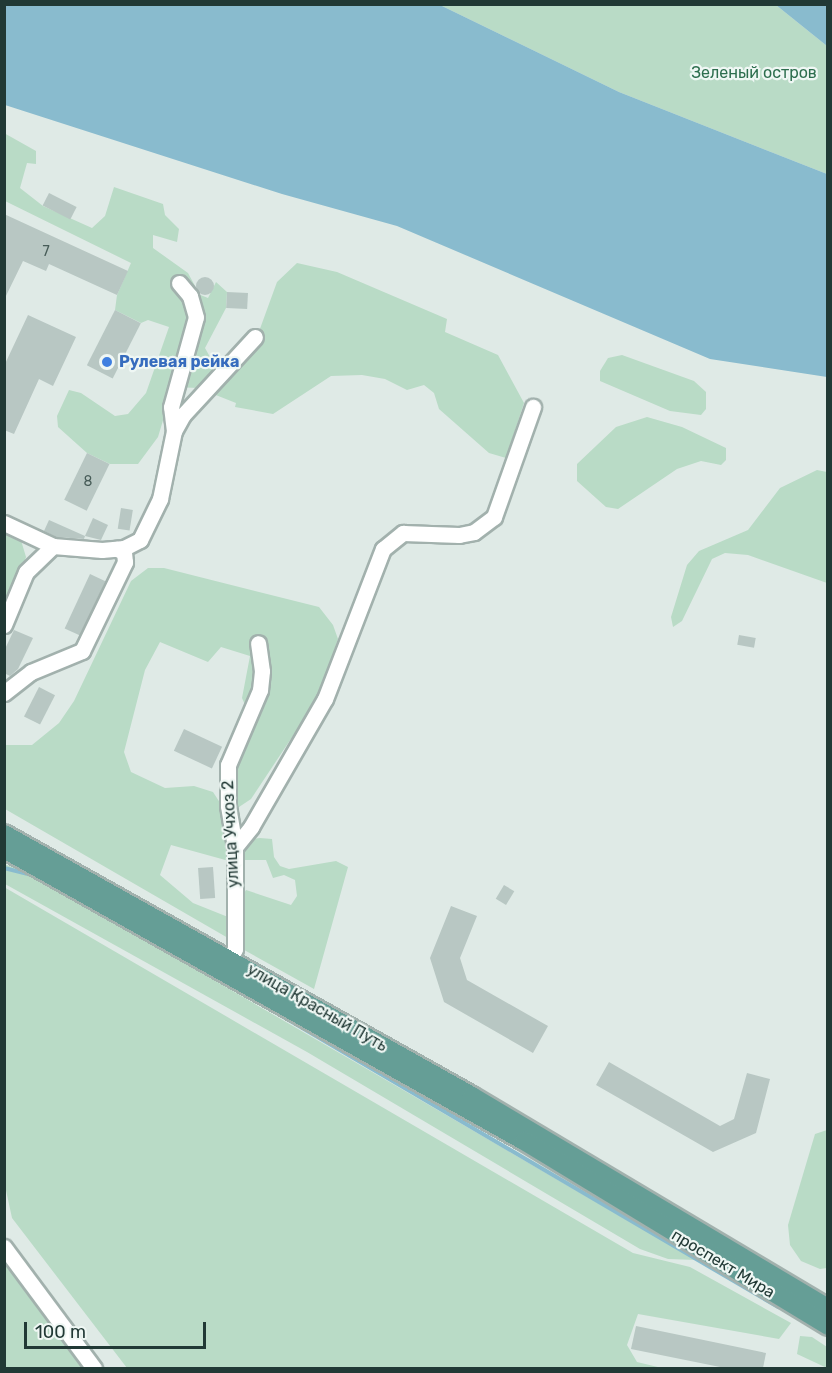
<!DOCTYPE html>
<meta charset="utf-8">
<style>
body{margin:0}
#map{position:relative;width:832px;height:1373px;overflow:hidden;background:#dfeae6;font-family:Rubik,sans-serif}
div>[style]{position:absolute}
.green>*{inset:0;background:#b9dbc6}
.water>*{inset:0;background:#89bbce}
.stream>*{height:4px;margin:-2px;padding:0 2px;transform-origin:2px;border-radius:2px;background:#89bbce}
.building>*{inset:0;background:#b8c7c3;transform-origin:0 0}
.round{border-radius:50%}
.roads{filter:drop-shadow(2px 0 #a2b1ad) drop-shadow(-2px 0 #a2b1ad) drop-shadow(0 2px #a2b1ad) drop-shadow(0 -2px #a2b1ad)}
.minor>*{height:15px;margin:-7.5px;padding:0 7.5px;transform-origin:7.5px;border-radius:7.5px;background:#fff}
.major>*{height:18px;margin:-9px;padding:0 9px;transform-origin:9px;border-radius:9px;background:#659e96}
.dots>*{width:16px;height:16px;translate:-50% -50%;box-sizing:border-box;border:3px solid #eff7f4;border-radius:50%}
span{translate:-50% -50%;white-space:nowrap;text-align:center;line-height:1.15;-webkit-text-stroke:4.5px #eff7f4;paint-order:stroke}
.number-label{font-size:14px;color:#475c58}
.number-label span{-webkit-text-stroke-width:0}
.park-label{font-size:16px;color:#2d6e4e}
.shop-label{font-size:16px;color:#366cbe;font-weight:700}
.left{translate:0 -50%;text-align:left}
.street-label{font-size:16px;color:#213935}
.frame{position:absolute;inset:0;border:6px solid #213935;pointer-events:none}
.scale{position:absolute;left:24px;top:1322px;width:182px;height:27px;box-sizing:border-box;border:3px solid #213935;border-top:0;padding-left:8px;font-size:18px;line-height:21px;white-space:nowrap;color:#213935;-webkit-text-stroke:4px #eff7f4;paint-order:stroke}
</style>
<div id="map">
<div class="green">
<i style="clip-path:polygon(440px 5px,776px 5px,827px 46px,827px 174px,619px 92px)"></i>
<i style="clip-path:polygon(4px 133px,36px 151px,36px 164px,27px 163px,20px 188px,43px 206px,92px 228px,105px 216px,114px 187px,163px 204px,165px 215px,179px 229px,177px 242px,153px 235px,153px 248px,188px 273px,195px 286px,193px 292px,208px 298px,216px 282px,227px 292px,226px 308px,205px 348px,210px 357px,238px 360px,253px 348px,277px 282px,297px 263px,337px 272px,447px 319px,445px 332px,498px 355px,524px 403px,506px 458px,489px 453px,439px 409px,434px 393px,424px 385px,407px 390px,385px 379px,362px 375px,331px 376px,273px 414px,235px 407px,236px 403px,198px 388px,173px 387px,158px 437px,138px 464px,110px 464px,87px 453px,58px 427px,57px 416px,69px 390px,81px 393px,115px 416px,128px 414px,146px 393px,169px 327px,148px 320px,141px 323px,115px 310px,117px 295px,131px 263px,5px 201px)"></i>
<i style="clip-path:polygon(622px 355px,694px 381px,706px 392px,706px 409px,701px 415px,670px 411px,600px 381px,600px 371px,608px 358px)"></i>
<i style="clip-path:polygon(647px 417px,682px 427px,726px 448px,726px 460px,721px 465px,701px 461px,677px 469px,618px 509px,606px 507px,577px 481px,577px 464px,616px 427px)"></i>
<i style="clip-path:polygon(817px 470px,827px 472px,827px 583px,748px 555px,725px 553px,712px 559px,682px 621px,673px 627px,671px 617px,687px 565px,699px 551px,748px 530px,780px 488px)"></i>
<i style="clip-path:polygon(5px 529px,20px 537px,26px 557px,14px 593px,5px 606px)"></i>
<i style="clip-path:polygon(148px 568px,164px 568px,319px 607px,333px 625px,338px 639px,318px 698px,251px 799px,236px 809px,230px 802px,230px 789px,246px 707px,242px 698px,250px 656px,221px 647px,208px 662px,160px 642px,145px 670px,124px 752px,131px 772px,165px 788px,194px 786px,213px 792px,226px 812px,229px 861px,171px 845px,160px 875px,193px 903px,228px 917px,228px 938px,5px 809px,5px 745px,32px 745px,59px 723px,74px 701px,131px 581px)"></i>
<i style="clip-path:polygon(260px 838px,272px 839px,274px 857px,280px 866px,289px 869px,336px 861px,348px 867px,314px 989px,237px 946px,241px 898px,246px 890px,291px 905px,297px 896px,295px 880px,284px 875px,273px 878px,266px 860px,240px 860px,239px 841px)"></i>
<i style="clip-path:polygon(4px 864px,31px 874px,696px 1260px,668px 1259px,640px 1249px,307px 1052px,5px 884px)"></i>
<i style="clip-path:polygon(4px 887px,633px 1253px,690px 1267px,791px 1323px,779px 1339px,638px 1314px,627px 1345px,637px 1362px,662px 1368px,127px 1368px,12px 1218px,4px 1181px)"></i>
<i style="clip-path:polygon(827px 1130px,827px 1268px,820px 1269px,801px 1261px,790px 1245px,788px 1225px,815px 1134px)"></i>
<i style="clip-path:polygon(5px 1255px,89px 1368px,5px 1368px)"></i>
<i style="clip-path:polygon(800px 1336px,812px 1337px,827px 1347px,827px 1368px,797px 1354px)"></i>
</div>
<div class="water">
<i style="clip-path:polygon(5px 4px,440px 5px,619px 92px,827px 174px,827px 377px,710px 359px,397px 226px,282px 194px,5px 105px)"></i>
<i style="clip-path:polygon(776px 5px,827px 5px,827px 46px)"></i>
</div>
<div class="stream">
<i style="left:4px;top:868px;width:30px;rotate:14deg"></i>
<i style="left:246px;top:995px;width:617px;rotate:30.39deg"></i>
</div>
<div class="building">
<i style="left:49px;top:193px;width:31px;height:14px;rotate:27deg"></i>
<i style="clip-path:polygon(4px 214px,128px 271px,117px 295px,49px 264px,46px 271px,23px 261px,4px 300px)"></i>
<i class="round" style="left:196px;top:277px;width:18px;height:18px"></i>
<i style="left:227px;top:292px;width:21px;height:16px;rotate:3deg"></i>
<i style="left:115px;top:310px;width:29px;height:62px;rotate:27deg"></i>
<i style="clip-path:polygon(28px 315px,76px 337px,53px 386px,39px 379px,14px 434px,4px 430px,4px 366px)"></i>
<i style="left:87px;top:453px;width:25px;height:52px;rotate:26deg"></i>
<i style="left:121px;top:508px;width:12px;height:21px;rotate:9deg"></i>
<i style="clip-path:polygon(93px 518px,108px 525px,101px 540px,85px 536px)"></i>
<i style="clip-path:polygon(49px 520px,85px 536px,84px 539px,57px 537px,44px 531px)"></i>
<i style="left:90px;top:574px;width:17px;height:60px;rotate:25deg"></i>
<i style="clip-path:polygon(14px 630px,33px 638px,18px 669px,10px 676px,4px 673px,4px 651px)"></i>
<i style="left:739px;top:635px;width:17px;height:10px;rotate:10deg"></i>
<i style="left:39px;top:687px;width:18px;height:33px;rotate:27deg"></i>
<i style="left:184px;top:729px;width:42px;height:24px;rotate:25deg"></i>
<i style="left:213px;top:867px;width:31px;height:15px;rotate:86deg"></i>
<i style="left:504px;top:885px;width:12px;height:16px;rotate:31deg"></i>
<i style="clip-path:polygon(451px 906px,477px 916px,460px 958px,467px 980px,548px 1026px,533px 1053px,444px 1002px,430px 958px)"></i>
<i style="clip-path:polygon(609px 1062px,720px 1126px,734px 1119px,747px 1073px,770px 1079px,756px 1133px,713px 1152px,596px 1085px)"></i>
<i style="clip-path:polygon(636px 1326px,766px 1353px,763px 1368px,725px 1368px,631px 1349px)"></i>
</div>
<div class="roads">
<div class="minor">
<i style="left:174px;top:431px;width:24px;rotate:-97deg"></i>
<i style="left:171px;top:407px;width:93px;rotate:-74.5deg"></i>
<i style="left:196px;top:317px;width:22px;rotate:-106deg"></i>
<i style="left:190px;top:296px;width:17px;rotate:-130deg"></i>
<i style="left:4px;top:523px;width:54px;rotate:25.1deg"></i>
<i style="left:4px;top:625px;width:57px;rotate:-67.5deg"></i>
<i style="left:26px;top:572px;width:37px;rotate:-44deg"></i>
<i style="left:53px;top:546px;width:49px;rotate:4.7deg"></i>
<i style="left:102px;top:550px;width:22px;rotate:-5deg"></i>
<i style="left:124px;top:548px;width:18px;rotate:-27deg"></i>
<i style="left:140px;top:540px;width:46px;rotate:-64deg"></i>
<i style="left:160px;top:499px;width:69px;rotate:-78.4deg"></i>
<i style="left:174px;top:431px;width:18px;rotate:-61deg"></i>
<i style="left:183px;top:415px;width:106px;rotate:-47.3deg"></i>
<i style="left:4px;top:693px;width:34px;rotate:-38deg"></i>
<i style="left:31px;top:672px;width:55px;rotate:-22.4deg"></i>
<i style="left:82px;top:651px;width:99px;rotate:-64.2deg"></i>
<i style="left:125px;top:562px;width:10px;rotate:-96deg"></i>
<i style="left:124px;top:552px;width:8px;rotate:-157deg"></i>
<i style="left:235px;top:847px;width:26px;rotate:-51deg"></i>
<i style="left:251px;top:827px;width:148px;rotate:-60deg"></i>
<i style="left:325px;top:699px;width:161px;rotate:-68.9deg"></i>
<i style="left:383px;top:549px;width:26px;rotate:-39deg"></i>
<i style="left:403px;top:533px;width:56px;rotate:2deg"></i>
<i style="left:459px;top:535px;width:15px;rotate:-11deg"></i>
<i style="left:474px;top:532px;width:25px;rotate:-37deg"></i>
<i style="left:494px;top:517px;width:117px;rotate:-70.5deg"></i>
<i style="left:230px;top:958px;width:10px;rotate:-61deg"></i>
<i style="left:235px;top:949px;width:102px;rotate:-90deg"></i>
<i style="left:235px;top:847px;width:42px;rotate:-99.7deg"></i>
<i style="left:228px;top:806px;width:41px;rotate:-90deg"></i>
<i style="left:228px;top:765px;width:82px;rotate:-66.9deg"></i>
<i style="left:260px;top:690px;width:19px;rotate:-84deg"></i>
<i style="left:262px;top:671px;width:28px;rotate:-98deg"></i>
<i style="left:4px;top:1247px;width:151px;rotate:53.4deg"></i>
</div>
<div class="major">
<i style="left:4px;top:834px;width:536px;rotate:29.24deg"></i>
<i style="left:472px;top:1096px;width:414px;rotate:30.8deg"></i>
<i style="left:4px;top:849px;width:596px;rotate:29.32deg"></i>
<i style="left:524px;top:1141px;width:356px;rotate:31.3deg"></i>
</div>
</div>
<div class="dots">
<i style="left:107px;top:362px;background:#3f7fe0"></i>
</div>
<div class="number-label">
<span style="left:46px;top:252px">7</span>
<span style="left:88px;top:482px">8</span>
</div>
<div class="park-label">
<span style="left:754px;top:73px">Зеленый остров</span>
</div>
<div class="shop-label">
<span class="left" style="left:119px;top:362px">Рулевая рейка</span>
</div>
<div class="street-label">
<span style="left:231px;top:834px;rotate:-93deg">улица Учхоз 2</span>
<span style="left:317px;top:1008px;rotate:30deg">улица Красный Путь</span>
<span style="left:723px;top:1264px;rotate:31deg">проспект Мира</span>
</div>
<div class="frame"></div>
<div class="scale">100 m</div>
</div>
